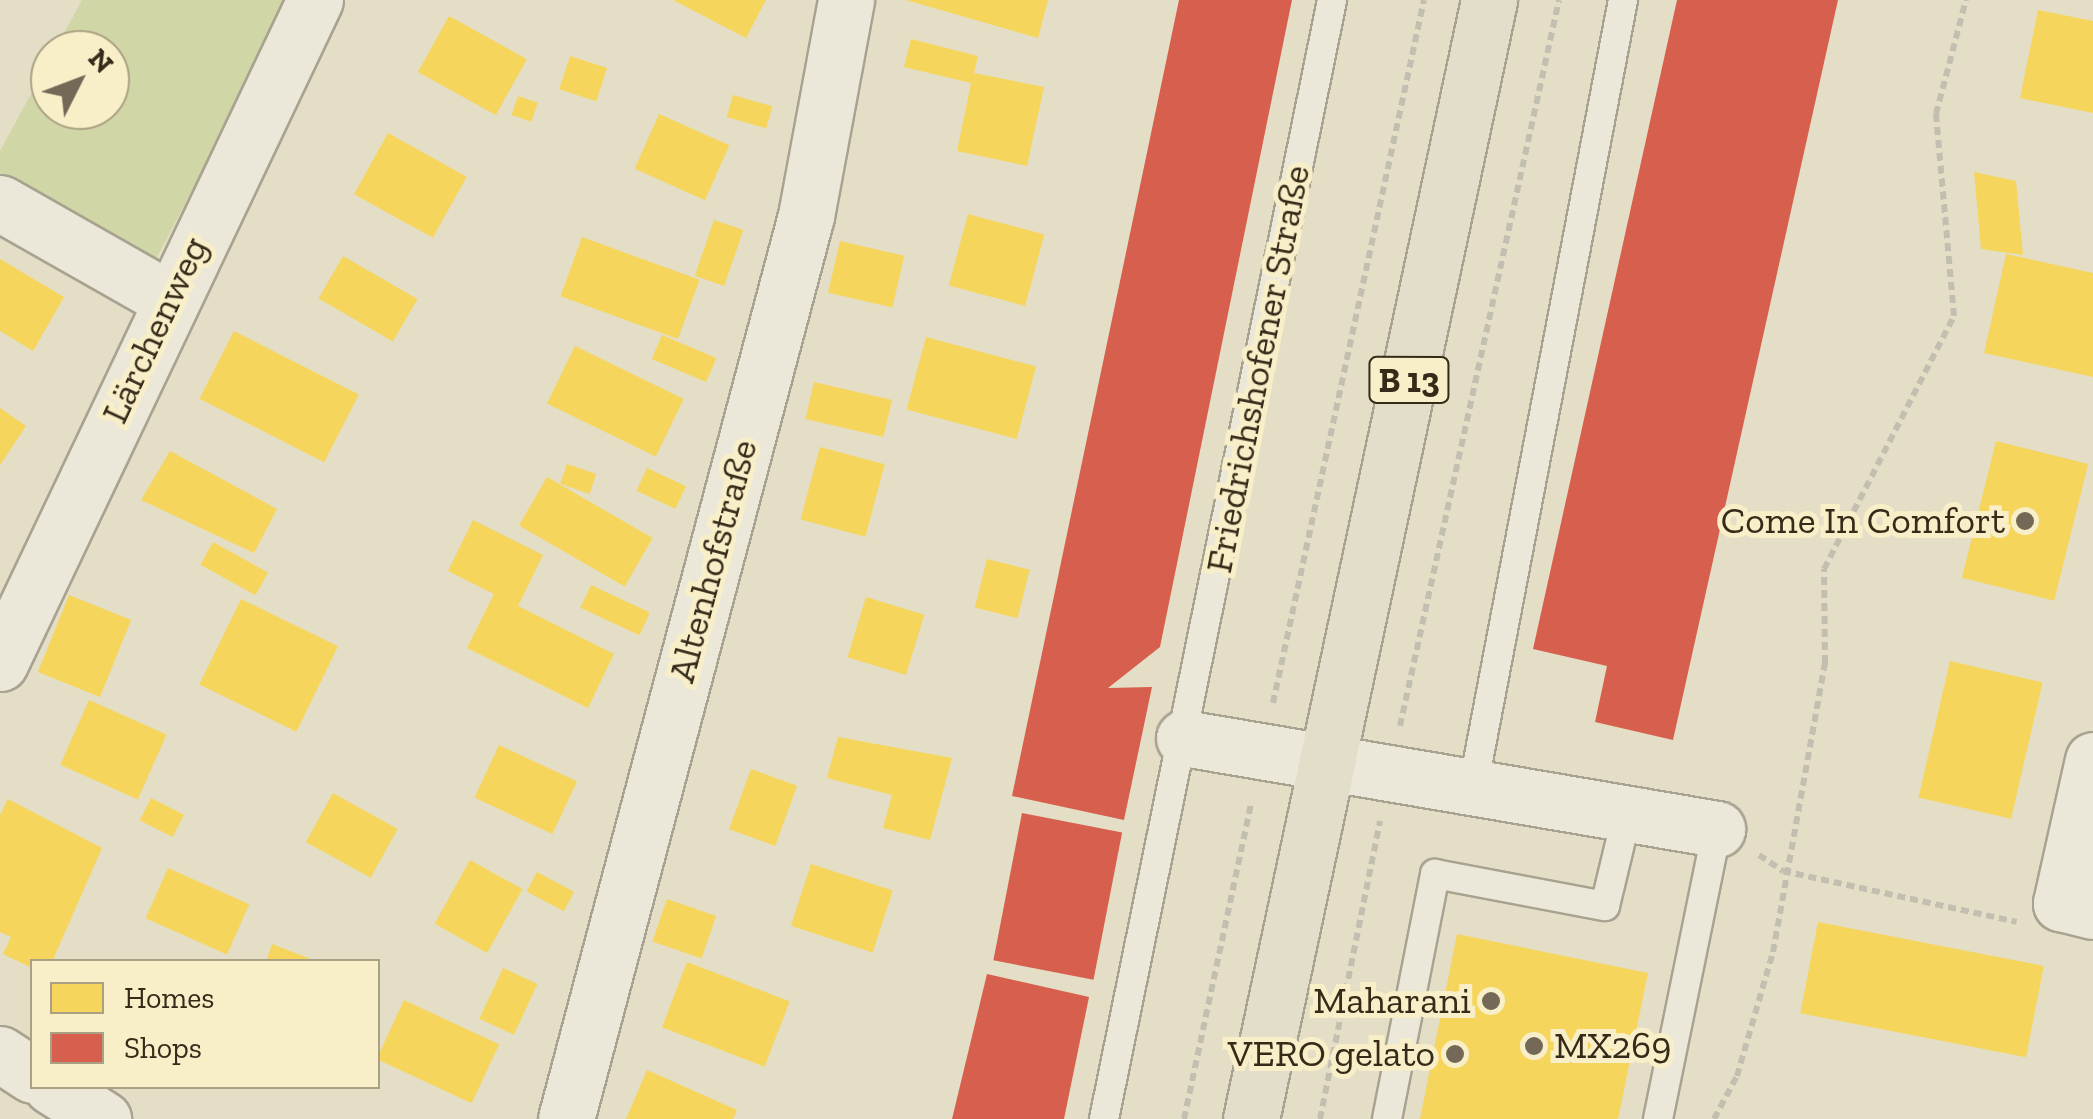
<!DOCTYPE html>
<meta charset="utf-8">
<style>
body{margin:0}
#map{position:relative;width:2093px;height:1119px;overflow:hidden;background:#e4dec6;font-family:"Zilla Slab",serif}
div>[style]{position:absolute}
.green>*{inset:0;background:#d1d6a6}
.homes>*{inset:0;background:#f6d55c;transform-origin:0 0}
.shops>*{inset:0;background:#d6604d;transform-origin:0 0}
.path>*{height:6px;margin-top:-3px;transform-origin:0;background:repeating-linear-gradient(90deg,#c3bfb0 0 8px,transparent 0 13px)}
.roads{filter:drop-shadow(2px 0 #a8a290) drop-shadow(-2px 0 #a8a290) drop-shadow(0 2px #a8a290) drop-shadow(0 -2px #a8a290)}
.service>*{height:28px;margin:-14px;padding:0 14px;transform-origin:14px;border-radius:14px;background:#ebe7d9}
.minor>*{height:55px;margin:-27.5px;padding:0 27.5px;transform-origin:27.5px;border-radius:27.5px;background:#ebe7d9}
.primary>*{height:55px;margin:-27.5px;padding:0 27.5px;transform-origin:27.5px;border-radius:27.5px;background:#e3dec9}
.dots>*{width:28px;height:28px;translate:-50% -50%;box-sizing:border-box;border:5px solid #f8efc9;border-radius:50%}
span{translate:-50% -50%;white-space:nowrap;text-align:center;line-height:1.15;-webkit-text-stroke:10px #f8efc9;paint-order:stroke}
.shield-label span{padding:2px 8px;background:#f8efc9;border:2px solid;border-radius:8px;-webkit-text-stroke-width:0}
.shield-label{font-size:35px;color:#362a19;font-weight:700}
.street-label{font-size:38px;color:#362a19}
.poi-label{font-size:38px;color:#362a19}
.right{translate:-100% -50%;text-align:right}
.left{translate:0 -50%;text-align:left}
.legend{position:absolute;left:30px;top:959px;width:350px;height:130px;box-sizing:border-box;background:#f8efc9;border:2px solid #aaa083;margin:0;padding:12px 18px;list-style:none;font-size:30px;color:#362a19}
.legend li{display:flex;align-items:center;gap:20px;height:50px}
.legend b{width:50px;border:2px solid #aaa083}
.north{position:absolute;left:30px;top:30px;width:100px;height:100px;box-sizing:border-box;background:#f8efc9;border:2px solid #aaa083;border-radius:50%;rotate:48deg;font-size:28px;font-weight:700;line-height:40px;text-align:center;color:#362a19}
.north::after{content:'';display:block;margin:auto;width:35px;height:45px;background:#736956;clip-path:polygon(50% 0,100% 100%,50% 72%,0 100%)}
</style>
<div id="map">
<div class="green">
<i style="clip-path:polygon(82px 0,292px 0,155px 261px,0 174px,0 151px,50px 59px,50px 110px,110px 110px,110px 50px,55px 50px)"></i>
</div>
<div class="homes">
<i style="clip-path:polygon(673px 0,766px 0,746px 38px)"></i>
<i style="clip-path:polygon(906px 0,1048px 0,1038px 38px)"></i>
<i style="clip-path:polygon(2038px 10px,2093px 21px,2093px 113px,2020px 98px)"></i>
<i style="left:449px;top:16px;width:89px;height:64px;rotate:29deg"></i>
<i style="clip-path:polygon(911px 39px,978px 56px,974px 73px,1044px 87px,1027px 166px,957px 151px,971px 83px,904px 67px)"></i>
<i style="left:570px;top:56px;width:39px;height:35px;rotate:18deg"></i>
<i style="left:733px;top:95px;width:41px;height:23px;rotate:16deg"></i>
<i style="left:518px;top:96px;width:21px;height:20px;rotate:19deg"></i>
<i style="left:659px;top:114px;width:77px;height:60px;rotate:24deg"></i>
<i style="left:388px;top:133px;width:90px;height:70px;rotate:29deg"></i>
<i style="clip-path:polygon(1974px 172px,2016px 181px,2023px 255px,1981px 249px)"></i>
<i style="left:968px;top:214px;width:79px;height:74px;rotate:15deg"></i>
<i style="left:714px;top:220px;width:31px;height:59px;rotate:19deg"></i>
<i style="left:582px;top:237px;width:125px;height:63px;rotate:20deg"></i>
<i style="left:840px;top:241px;width:66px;height:53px;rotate:13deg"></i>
<i style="clip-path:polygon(2006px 254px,2093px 273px,2093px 377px,1984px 353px)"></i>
<i style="left:343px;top:256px;width:86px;height:49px;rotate:30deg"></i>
<i style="clip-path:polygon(0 259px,64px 297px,33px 351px,0 331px)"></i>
<i style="left:234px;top:331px;width:140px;height:76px;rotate:27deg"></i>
<i style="left:662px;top:335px;width:59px;height:26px;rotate:23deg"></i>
<i style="left:926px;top:337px;width:114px;height:75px;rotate:15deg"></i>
<i style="left:575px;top:346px;width:121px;height:64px;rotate:26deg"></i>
<i style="left:814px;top:382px;width:80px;height:38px;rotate:13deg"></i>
<i style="clip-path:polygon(0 408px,26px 426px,0 465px)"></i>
<i style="left:1996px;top:441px;width:95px;height:141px;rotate:14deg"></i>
<i style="left:820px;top:447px;width:67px;height:75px;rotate:15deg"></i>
<i style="clip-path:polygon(170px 451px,277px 509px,254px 553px,141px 500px)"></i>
<i style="left:567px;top:464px;width:31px;height:21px;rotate:19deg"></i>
<i style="left:647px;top:468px;width:43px;height:25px;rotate:25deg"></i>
<i style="left:547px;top:477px;width:122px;height:56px;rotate:30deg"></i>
<i style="clip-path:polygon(473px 520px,543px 555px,518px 606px,614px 654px,588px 708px,467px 648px,494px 594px,448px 571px)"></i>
<i style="left:213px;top:542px;width:63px;height:26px;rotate:29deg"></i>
<i style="left:987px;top:559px;width:44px;height:50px;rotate:14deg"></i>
<i style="left:591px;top:585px;width:65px;height:25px;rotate:25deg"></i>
<i style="left:69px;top:595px;width:67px;height:83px;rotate:22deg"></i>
<i style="left:866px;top:597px;width:61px;height:63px;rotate:17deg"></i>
<i style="left:241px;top:599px;width:108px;height:95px;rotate:26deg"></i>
<i style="left:1950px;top:661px;width:95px;height:140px;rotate:13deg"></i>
<i style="left:89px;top:700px;width:85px;height:71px;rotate:24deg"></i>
<i style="clip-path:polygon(838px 737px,952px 758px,930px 840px,883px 828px,892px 795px,827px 778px)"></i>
<i style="left:499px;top:745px;width:86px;height:58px;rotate:25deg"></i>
<i style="left:751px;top:769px;width:49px;height:64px;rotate:20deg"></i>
<i style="left:333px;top:793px;width:74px;height:56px;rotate:29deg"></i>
<i style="left:151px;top:798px;width:37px;height:25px;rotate:27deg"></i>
<i style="clip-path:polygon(8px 799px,102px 848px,52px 962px,32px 968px,3px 954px,11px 937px,0 932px,0 815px)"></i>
<i style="left:470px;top:860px;width:60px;height:73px;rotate:29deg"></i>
<i style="left:811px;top:864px;width:86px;height:65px;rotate:18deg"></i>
<i style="left:168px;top:868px;width:89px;height:55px;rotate:24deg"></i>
<i style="left:537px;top:872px;width:42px;height:22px;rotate:28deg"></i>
<i style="left:667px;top:899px;width:52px;height:45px;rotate:19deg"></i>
<i style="left:1818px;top:922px;width:230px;height:93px;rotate:11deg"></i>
<i style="clip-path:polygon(1457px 934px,1648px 973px,1618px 1119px,1420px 1119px)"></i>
<i style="clip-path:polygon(272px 944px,316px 961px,316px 962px,266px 962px)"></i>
<i style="left:687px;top:962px;width:110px;height:70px;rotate:21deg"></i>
<i style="left:503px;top:968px;width:38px;height:56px;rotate:25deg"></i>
<i style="left:404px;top:1000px;width:105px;height:65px;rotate:25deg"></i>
<i style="clip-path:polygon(647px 1070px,737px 1110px,733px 1119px,626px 1119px)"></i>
</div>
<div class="shops">
<i style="clip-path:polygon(1179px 0,1292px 0,1160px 647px,1108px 688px,1152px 687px,1124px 820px,1012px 796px)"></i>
<i style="clip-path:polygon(1677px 0,1838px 0,1673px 740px,1595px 722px,1607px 666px,1533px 649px)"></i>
<i style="left:1022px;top:813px;width:102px;height:150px;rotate:11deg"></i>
<i style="clip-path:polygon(987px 974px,1089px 997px,1064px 1119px,952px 1119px)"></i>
</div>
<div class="path">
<i style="left:1273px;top:703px;width:719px;rotate:-77.88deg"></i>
<i style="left:1400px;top:726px;width:743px;rotate:-77.65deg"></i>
<i style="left:1759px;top:855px;width:29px;rotate:34deg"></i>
<i style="left:1783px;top:871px;width:239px;rotate:12.3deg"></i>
<i style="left:1184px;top:1119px;width:323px;rotate:-78deg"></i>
<i style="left:1320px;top:1119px;width:304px;rotate:-78.6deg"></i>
<i style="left:1714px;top:1119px;width:49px;rotate:-61.9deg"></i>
<i style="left:1737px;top:1076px;width:129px;rotate:-73.8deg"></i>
<i style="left:1773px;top:952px;width:294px;rotate:-79.8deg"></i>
<i style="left:1825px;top:663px;width:94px;rotate:-90.6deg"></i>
<i style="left:1824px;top:569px;width:284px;rotate:-62.8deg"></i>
<i style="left:1954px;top:316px;width:203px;rotate:-95.1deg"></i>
<i style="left:1936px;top:114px;width:118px;rotate:-75.3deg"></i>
</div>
<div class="roads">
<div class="service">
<i style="left:1474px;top:782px;width:796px;rotate:-79.21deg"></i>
<i style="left:1104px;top:1119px;width:1142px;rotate:-78.48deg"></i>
<i style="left:1387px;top:1119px;width:250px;rotate:-78.9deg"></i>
<i style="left:1435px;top:874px;width:173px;rotate:10.7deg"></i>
<i style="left:1605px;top:906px;width:99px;rotate:-76.5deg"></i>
<i style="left:1658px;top:1119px;width:296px;rotate:-78.5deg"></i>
</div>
<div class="minor">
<i style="left:0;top:203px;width:194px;rotate:29.6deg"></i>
<i style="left:0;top:663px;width:734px;rotate:-64.59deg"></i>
<i style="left:1184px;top:738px;width:541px;rotate:9.69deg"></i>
<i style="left:2093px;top:760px;width:147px;rotate:102.6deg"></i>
<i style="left:2061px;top:903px;width:33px;rotate:14deg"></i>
<i style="left:0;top:1054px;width:38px;rotate:33deg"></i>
<i style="left:51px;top:1086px;width:62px;rotate:32.4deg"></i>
<i style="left:566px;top:1119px;width:934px;rotate:-75.12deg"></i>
<i style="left:806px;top:216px;width:220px;rotate:-79.5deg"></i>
</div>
<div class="primary">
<i style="left:1251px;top:1119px;width:1144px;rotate:-77.99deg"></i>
</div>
</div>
<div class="dots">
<i style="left:2025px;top:521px;background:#736956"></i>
<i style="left:1491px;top:1001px;background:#736956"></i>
<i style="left:1534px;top:1046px;background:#736956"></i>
<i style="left:1455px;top:1054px;background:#736956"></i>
</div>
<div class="shield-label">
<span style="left:1409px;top:380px">B 13</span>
</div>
<div class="street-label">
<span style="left:155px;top:330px;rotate:-65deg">Lärchenweg</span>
<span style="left:1258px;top:369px;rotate:-79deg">Friedrichshofener Straße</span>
<span style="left:713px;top:561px;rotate:-75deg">Altenhofstraße</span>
</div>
<div class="poi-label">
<span class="right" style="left:2005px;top:521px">Come In Comfort</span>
<span class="right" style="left:1471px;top:1001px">Maharani</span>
<span class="left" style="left:1554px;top:1046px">MX269</span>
<span class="right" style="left:1435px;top:1054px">VERO gelato</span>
</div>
<ul class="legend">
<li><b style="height:28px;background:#f6d55c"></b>Homes</li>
<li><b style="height:28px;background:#d6604d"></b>Shops</li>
</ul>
<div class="north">N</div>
</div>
